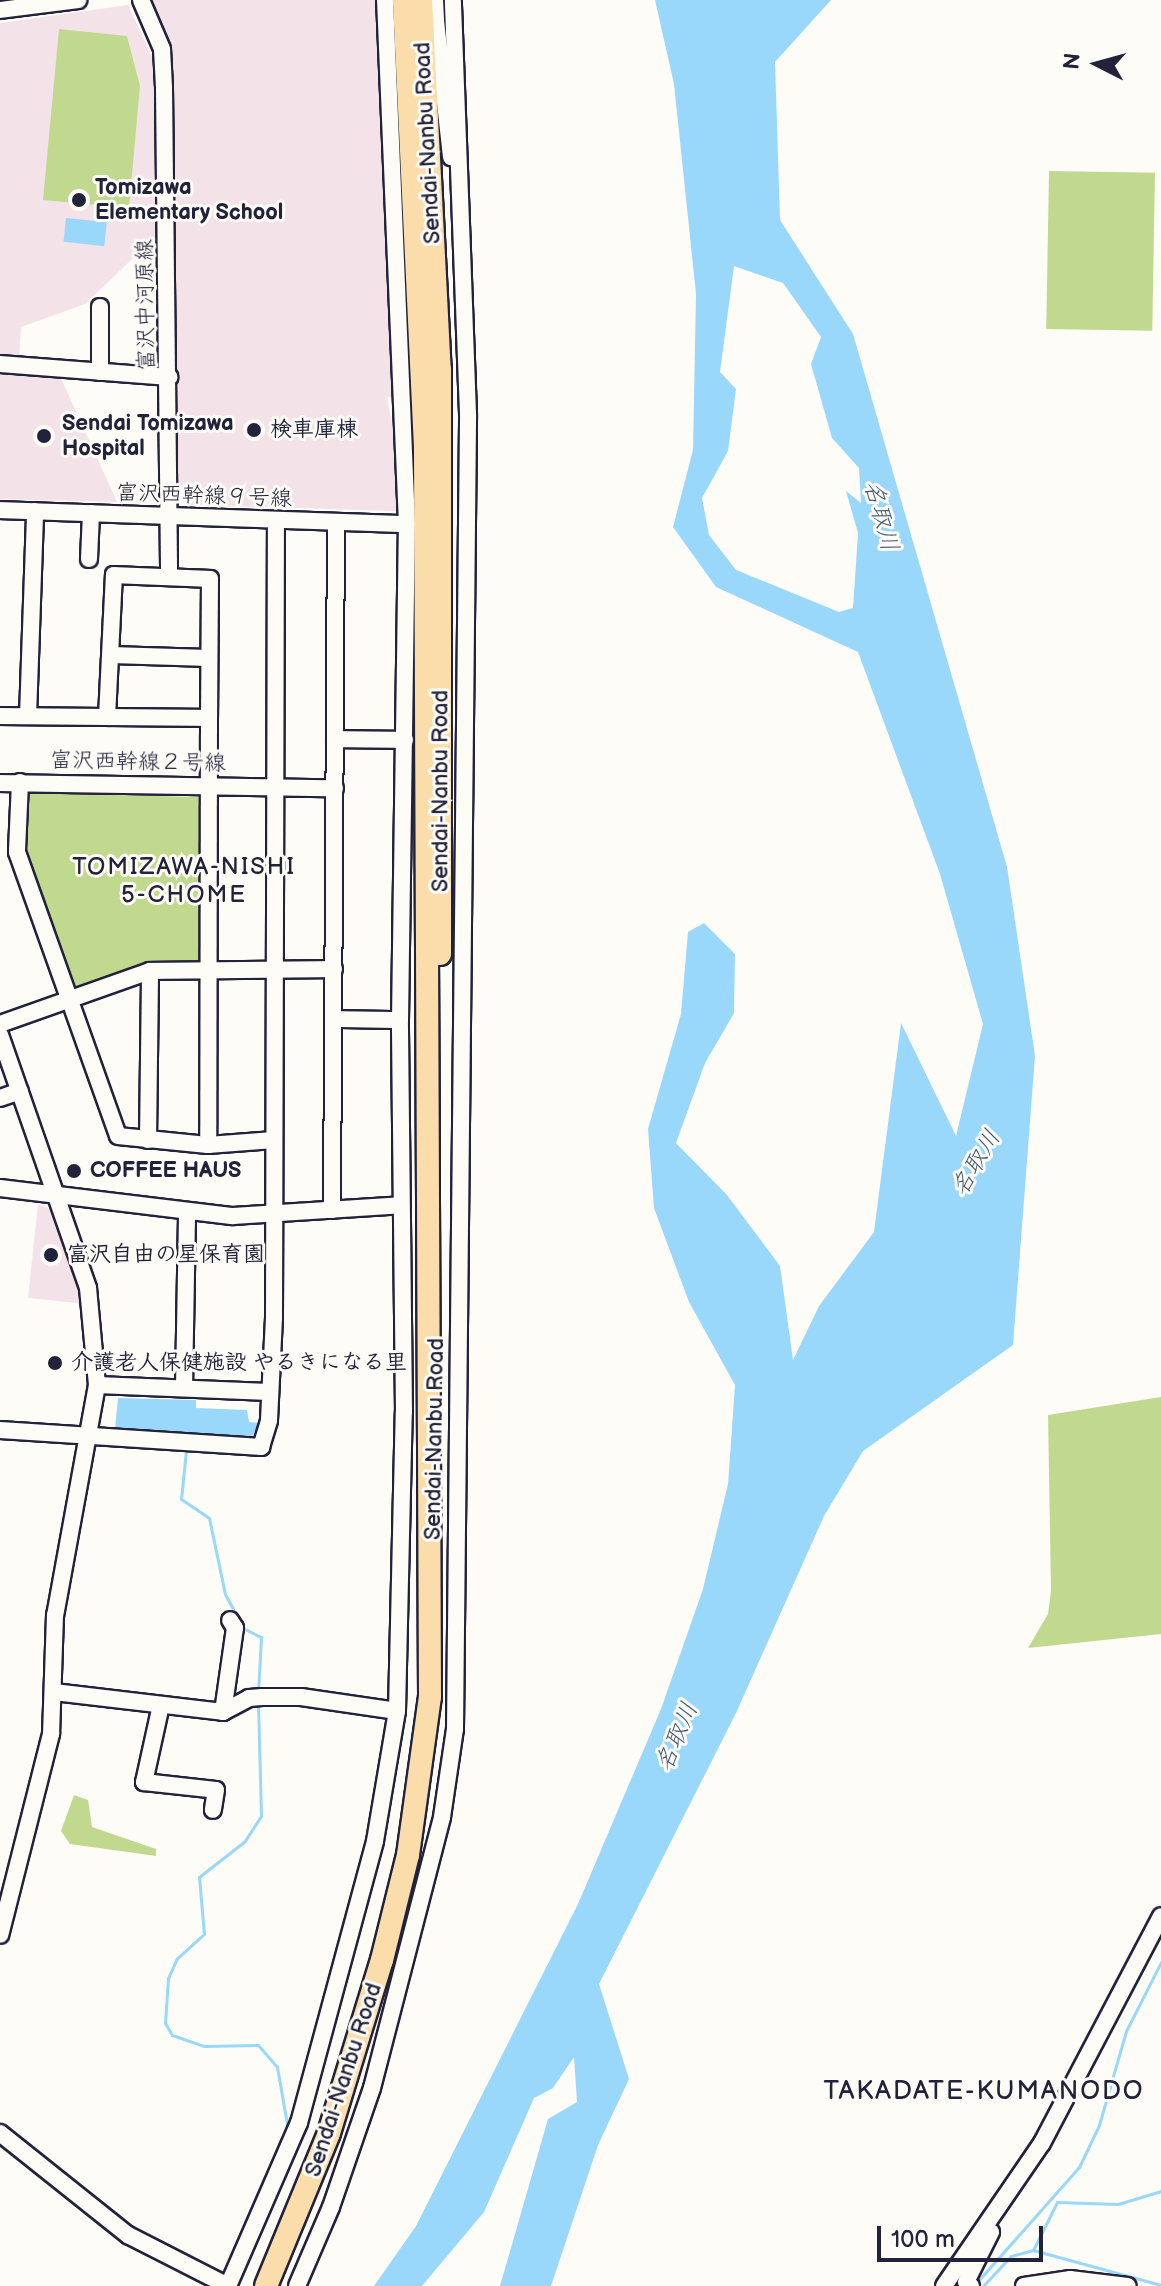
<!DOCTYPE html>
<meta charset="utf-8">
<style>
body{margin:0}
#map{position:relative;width:1161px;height:2286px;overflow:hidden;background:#fdfcf7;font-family:"Balsamiq Sans","Klee One",sans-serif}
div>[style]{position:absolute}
.built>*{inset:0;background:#f3e3e9}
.green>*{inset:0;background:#c1d98f;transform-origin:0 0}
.water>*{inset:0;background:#9ad8fb;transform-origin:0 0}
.stream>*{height:3px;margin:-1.5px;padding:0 1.5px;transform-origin:1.5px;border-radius:1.5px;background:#9ad8fb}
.roads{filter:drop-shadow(2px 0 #22223b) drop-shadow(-2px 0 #22223b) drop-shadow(0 2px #22223b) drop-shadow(0 -2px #22223b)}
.minor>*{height:16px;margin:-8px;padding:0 8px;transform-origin:8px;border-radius:8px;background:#fdfcf7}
.highway>*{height:22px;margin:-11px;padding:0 11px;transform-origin:11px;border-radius:11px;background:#fbddab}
.dots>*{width:22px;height:22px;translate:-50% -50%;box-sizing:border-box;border:4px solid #fdfcf7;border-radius:50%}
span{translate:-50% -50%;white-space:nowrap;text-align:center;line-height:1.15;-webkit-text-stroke:6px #fdfcf7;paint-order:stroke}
.street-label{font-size:22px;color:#22223b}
.poi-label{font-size:22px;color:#22223b;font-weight:700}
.left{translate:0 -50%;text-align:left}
.water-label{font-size:24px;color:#465975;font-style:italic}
.neighbourhood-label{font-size:24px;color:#22223b;letter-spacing:2px}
.quarter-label{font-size:26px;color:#22223b;letter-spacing:2px}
.north{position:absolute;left:1057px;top:24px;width:80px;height:80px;-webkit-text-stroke:6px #fdfcf7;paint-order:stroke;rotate:276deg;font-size:22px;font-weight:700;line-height:32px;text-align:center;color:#22223b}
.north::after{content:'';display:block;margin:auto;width:28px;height:36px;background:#22223b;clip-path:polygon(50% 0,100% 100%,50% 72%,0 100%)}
.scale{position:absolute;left:877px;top:2226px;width:166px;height:36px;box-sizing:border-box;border:4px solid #22223b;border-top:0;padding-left:10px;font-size:24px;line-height:28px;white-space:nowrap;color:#22223b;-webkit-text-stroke:6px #fdfcf7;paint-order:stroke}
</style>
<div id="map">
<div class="built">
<i style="clip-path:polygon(147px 0,381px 0,398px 397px,387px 397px,399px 463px,396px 511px,190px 505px,177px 492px,170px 62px)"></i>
<i style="clip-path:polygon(128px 5px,155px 63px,157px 249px,147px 245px,85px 304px,21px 327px,19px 359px,0 358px,0 23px)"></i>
<i style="clip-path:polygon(0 371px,59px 374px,117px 502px,0 499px)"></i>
<i style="clip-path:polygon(38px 1204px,56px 1212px,85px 1304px,28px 1298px)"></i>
</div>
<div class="green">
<i style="clip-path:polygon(59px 29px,127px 36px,140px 86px,129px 208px,43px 200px)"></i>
<i style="left:1049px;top:171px;width:106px;height:158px;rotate:1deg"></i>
<i style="clip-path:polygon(30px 793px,199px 797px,203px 803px,202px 957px,196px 964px,75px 990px,22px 853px,23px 799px)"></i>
<i style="clip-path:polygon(1161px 1397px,1161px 1634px,1028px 1648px,1048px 1614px,1051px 1591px,1048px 1415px)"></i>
<i style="clip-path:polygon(74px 1795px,88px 1800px,92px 1827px,156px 1849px,156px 1856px,70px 1844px,61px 1831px)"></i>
</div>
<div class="water">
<i style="clip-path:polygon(evenodd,655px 0,831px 0,775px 62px,780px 220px,853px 334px,1007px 867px,1035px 1056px,1013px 1345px,863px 1451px,824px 1516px,736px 1713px,599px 1984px,629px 2079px,598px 2145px,551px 2286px,500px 2286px,548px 2119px,577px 2102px,574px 2057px,553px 2088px,534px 2098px,484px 2212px,422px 2286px,374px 2286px,416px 2226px,578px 1904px,661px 1709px,703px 1589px,728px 1484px,735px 1385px,689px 1302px,654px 1208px,648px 1129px,681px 1014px,688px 932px,704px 923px,735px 954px,734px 1013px,705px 1063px,676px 1143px,727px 1195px,780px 1266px,793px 1360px,819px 1306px,874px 1232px,901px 1023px,956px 1136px,983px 1024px,940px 874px,858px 652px,716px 587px,673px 527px,693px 450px,696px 294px,674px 84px,655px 0,734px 266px,783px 283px,821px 337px,811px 364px,832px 438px,859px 468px,861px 503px,846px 491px,858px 533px,853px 608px,839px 612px,736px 570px,709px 535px,702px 498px,728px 451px,736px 389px,720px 372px,734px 266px)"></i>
<i style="left:66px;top:218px;width:41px;height:24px;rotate:6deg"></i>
<i style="clip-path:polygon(118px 1398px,196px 1400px,196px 1408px,247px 1410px,249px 1422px,260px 1423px,252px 1436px,115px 1429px)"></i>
</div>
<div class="stream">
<i style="left:186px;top:1450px;width:49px;rotate:95.8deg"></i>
<i style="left:181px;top:1499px;width:34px;rotate:34deg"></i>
<i style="left:209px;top:1518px;width:78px;rotate:78.1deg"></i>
<i style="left:225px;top:1594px;width:38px;rotate:62deg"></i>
<i style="left:243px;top:1628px;width:20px;rotate:27deg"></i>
<i style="left:261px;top:1637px;width:56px;rotate:93.1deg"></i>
<i style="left:258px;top:1702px;width:114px;rotate:88.5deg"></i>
<i style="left:261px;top:1816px;width:30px;rotate:123deg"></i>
<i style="left:245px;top:1841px;width:58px;rotate:142deg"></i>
<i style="left:199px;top:1877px;width:57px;rotate:85deg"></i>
<i style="left:204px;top:1934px;width:36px;rotate:138deg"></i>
<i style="left:177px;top:1958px;width:22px;rotate:114deg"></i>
<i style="left:168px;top:1978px;width:45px;rotate:93.8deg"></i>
<i style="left:165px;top:2023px;width:14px;rotate:60deg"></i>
<i style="left:172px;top:2035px;width:34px;rotate:19deg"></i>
<i style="left:204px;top:2046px;width:54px;rotate:-1.1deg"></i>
<i style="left:258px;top:2045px;width:29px;rotate:49deg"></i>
<i style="left:277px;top:2067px;width:64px;rotate:80.1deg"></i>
<i style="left:1033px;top:2250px;width:54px;rotate:-63.4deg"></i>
<i style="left:1057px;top:2202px;width:61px;rotate:1.9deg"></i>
<i style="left:1118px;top:2204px;width:45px;rotate:-16.8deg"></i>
<i style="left:977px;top:2282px;width:154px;rotate:-48.4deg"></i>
<i style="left:1079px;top:2167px;width:47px;rotate:-64.5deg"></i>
<i style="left:1099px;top:2125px;width:98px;rotate:-74deg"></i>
<i style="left:1126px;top:2031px;width:77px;rotate:-63.1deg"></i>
<i style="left:983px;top:2286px;width:41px;rotate:-47deg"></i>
<i style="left:1011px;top:2256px;width:23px;rotate:-15deg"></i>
<i style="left:1033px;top:2250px;width:133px;rotate:15.3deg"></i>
</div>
<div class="roads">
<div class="minor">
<i style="left:141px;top:0;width:53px;rotate:66.8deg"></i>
<i style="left:162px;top:49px;width:39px;rotate:87deg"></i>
<i style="left:164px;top:88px;width:489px;rotate:89.4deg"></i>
<i style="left:435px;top:0;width:21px;rotate:87deg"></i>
<i style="left:0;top:10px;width:79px;rotate:-7.3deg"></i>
<i style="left:431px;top:21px;width:5px"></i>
<i style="left:436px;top:21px;width:137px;rotate:83.7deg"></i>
<i style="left:0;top:364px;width:170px;rotate:4.4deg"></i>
<i style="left:100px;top:372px;width:65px;rotate:-90deg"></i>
<i style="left:0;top:510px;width:407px;rotate:2deg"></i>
<i style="left:89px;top:559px;width:46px;rotate:-87.5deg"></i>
<i style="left:111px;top:655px;width:98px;rotate:1.8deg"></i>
<i style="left:0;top:716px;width:209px;rotate:0.5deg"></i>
<i style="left:209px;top:718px;width:427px;rotate:90.1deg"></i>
<i style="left:28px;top:716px;width:205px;rotate:-88deg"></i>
<i style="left:107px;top:717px;width:142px;rotate:-87.2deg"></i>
<i style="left:114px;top:575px;width:96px;rotate:2.4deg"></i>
<i style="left:210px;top:579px;width:139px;rotate:90.4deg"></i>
<i style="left:335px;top:739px;width:70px;rotate:0.8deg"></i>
<i style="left:20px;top:782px;width:70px;rotate:92.5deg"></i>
<i style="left:17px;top:852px;width:301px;rotate:70.4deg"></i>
<i style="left:118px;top:1136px;width:90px;rotate:5.7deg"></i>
<i style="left:208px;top:1145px;width:66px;rotate:-4.3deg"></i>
<i style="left:0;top:783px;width:335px;rotate:0.9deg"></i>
<i style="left:335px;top:1019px;width:65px;rotate:0.9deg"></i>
<i style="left:0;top:1024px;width:159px;rotate:-19.5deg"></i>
<i style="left:150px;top:971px;width:184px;rotate:-0.6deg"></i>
<i style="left:0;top:1035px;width:268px;rotate:70.8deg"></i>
<i style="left:88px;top:1288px;width:97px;rotate:84.7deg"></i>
<i style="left:97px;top:1385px;width:234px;rotate:100.3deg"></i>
<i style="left:55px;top:1615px;width:119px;rotate:91.9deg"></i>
<i style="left:51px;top:1734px;width:207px;rotate:104.2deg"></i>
<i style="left:0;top:1098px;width:21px;rotate:-19deg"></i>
<i style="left:148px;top:1140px;width:169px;rotate:-89.3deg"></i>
<i style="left:0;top:1188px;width:235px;rotate:6.9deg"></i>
<i style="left:233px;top:1216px;width:168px;rotate:-3.7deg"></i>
<i style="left:332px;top:1210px;width:688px;rotate:-89.67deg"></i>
<i style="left:97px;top:1385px;width:172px;rotate:2.3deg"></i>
<i style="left:184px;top:1388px;width:177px;rotate:-89deg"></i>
<i style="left:0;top:1430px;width:262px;rotate:3.7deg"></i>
<i style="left:261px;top:1447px;width:28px;rotate:-73deg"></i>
<i style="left:269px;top:1420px;width:102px;rotate:-87.2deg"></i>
<i style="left:274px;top:1318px;width:798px;rotate:-89.86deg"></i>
<i style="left:54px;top:1692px;width:170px;rotate:6.7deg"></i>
<i style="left:223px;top:1712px;width:30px;rotate:-28deg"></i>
<i style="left:249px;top:1698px;width:13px;rotate:-4deg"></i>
<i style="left:262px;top:1697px;width:39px"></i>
<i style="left:301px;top:1697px;width:97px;rotate:8.3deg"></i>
<i style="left:161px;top:1705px;width:79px;rotate:102.4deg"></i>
<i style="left:144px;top:1782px;width:72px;rotate:6.3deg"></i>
<i style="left:216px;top:1790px;width:20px;rotate:99deg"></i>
<i style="left:223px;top:1712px;width:85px;rotate:-81.9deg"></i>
<i style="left:235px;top:1628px;width:9px;rotate:-122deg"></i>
<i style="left:0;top:2133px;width:164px;rotate:38.6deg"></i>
<i style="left:128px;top:2235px;width:112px;rotate:27deg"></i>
<i style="left:228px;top:2286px;width:178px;rotate:-66.5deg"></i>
<i style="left:299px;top:2123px;width:292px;rotate:-74.9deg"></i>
<i style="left:375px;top:1841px;width:132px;rotate:-80.4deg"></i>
<i style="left:397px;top:1711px;width:299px;rotate:-88.7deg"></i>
<i style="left:404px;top:1412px;width:392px;rotate:-90.6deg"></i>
<i style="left:400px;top:1020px;width:496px;rotate:-89.2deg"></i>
<i style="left:407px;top:524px;width:524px;rotate:-92.4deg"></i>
<i style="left:297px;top:2286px;width:86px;rotate:-66.7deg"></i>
<i style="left:331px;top:2207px;width:126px;rotate:-71deg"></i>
<i style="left:372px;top:2088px;width:280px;rotate:-75.5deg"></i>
<i style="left:442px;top:1817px;width:89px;rotate:-81.6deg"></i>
<i style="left:455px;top:1729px;width:1315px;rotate:-89.43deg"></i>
<i style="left:468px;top:414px;width:414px;rotate:-92.1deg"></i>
<i style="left:944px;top:2286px;width:173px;rotate:-55.6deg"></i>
<i style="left:1042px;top:2143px;width:256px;rotate:-62.3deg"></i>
<i style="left:971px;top:2286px;width:6px;rotate:-141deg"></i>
<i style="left:966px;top:2282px;width:56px;rotate:-63.4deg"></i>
<i style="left:1024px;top:2286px;width:47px;rotate:-8.7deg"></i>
<i style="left:1070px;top:2279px;width:58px;rotate:6.9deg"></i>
</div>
<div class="highway">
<i style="left:421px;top:0;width:369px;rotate:87.1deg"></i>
<i style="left:440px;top:369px;width:585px;rotate:90deg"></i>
<i style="left:266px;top:2286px;width:165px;rotate:-67.6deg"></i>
<i style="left:329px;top:2133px;width:181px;rotate:-73deg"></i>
<i style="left:382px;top:1960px;width:108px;rotate:-76.1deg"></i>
<i style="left:408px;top:1855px;width:160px;rotate:-82.1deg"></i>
<i style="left:430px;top:1697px;width:1250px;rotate:-90.23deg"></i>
<i style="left:425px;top:447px;width:447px;rotate:-92.7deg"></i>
</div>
</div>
<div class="dots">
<i style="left:79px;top:200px;background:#22223b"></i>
<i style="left:254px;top:430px;background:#22223b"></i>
<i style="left:44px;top:436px;background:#22223b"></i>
<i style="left:74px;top:1171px;background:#22223b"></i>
<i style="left:51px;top:1255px;background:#22223b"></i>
<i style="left:55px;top:1363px;background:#22223b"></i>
</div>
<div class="street-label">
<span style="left:428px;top:143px;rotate:-93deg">Sendai-Nanbu Road</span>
<span style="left:146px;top:305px;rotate:-91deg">富沢中河原線</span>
<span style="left:204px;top:496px;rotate:2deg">富沢西幹線９号線</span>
<span style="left:138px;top:762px;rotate:1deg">富沢西幹線２号線</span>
<span style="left:441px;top:791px;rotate:-90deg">Sendai-Nanbu Road</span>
<span style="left:435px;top:1439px;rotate:-89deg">Sendai-Nanbu Road</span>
<span style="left:344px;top:2080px;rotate:-72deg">Sendai-Nanbu Road</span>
</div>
<div class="poi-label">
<span class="left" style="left:95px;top:200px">Tomizawa<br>Elementary School</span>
<span class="left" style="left:62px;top:436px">Sendai Tomizawa<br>Hospital</span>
<span class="left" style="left:270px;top:430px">検車庫棟</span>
<span class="left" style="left:90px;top:1171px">COFFEE HAUS</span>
<span class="left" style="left:67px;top:1255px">富沢自由の星保育園</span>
<span class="left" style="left:71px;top:1363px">介護老人保健施設 やるきになる里</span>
</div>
<div class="water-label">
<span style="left:881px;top:516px;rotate:75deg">名取川</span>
<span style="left:976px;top:1163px;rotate:-59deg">名取川</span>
<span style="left:677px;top:1737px;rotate:-67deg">名取川</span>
</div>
<div class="neighbourhood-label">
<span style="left:184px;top:881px">TOMIZAWA-NISHI<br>5-CHOME</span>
</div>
<div class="quarter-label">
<span style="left:984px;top:2092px">TAKADATE-KUMANODO</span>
</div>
<div class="north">N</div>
<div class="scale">100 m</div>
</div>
